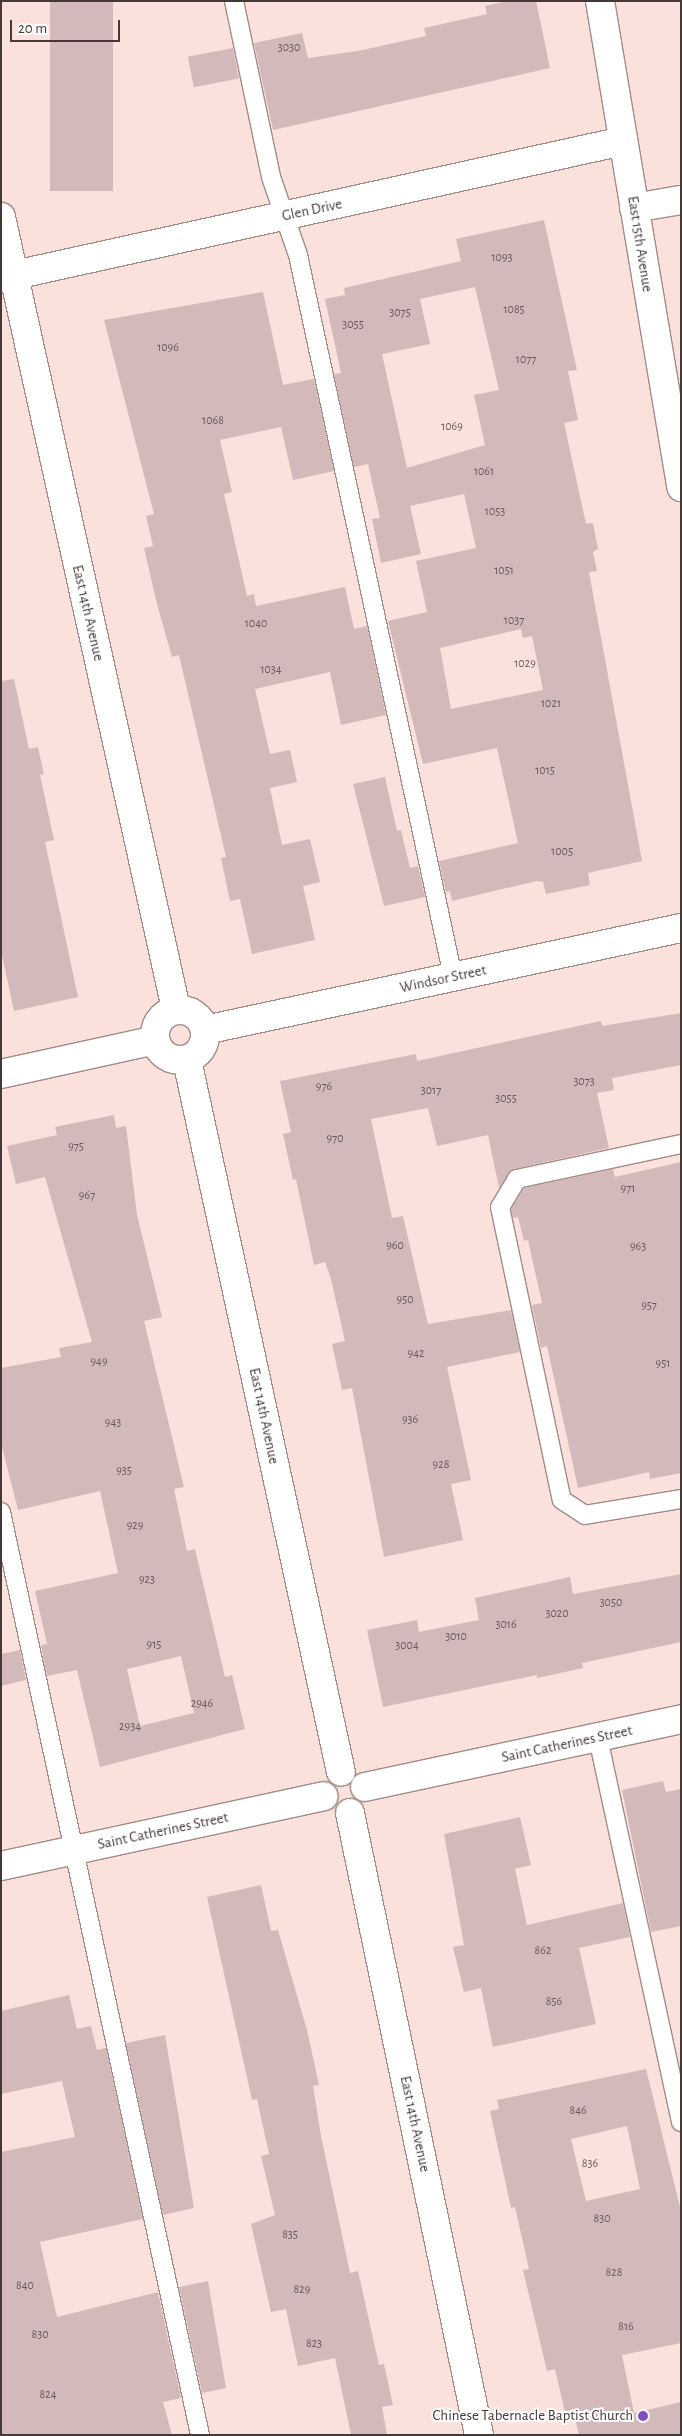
<!DOCTYPE html>
<style>
body{margin:0}
#map{position:relative;width:682px;height:2436px;overflow:hidden;background:#fbe1db;font-family:"Alegreya Sans",sans-serif}
div>[style]{position:absolute}
.building>*{inset:0;background:#d3b9ba;transform-origin:0 0}
.roads{filter:drop-shadow(1px 0 #a28b85) drop-shadow(-1px 0 #a28b85) drop-shadow(0 1px #a28b85) drop-shadow(0 -1px #a28b85)}
.service>*{height:18px;margin:-9px;padding:0 9px;transform-origin:9px;border-radius:9px;background:#fff}
.minor>*{height:28px;margin:-14px;padding:0 14px;transform-origin:14px;border-radius:14px;background:#fff}
.minor>.ring{margin:-14px;padding:0;box-sizing:content-box;background:none;border:28px solid #fff;border-radius:50%}
.dots>*{width:14px;height:14px;translate:-50% -50%;box-sizing:border-box;border:2px solid #fff;border-radius:50%}
span{translate:-50% -50%;white-space:nowrap;text-align:center;line-height:1.15;-webkit-text-stroke:4px #fff;paint-order:stroke}
.number-label{font-size:12px;color:#675958}
.number-label span{-webkit-text-stroke-width:0}
.street-label{font-size:15px;color:#433937}
.poi-label{font-size:15px;color:#433937}
.right{translate:-100% -50%;text-align:right}
.frame{position:absolute;inset:0;border:2px solid #433937;pointer-events:none}
.scale{position:absolute;left:10px;top:20px;width:110px;height:22px;box-sizing:border-box;border:2px solid #433937;border-top:0;padding-left:6px;font-size:15px;line-height:18px;white-space:nowrap;color:#433937;-webkit-text-stroke:4px #fff;paint-order:stroke}
</style>
<div id="map">
<div class="building">
<i style="left:50px;top:1px;width:63px;height:190px"></i>
<i style="clip-path:polygon(507px 1px,536px 1px,550px 68px,273px 130px,254px 43px,302px 33px,308px 58px,358px 51px,426px 36px,424px 28px,487px 14px,485px 6px)"></i>
<i style="left:233px;top:48px;width:31px;height:46px;rotate:79deg"></i>
<i style="clip-path:polygon(evenodd,544px 220px,577px 370px,568px 371px,578px 420px,564px 423px,586px 524px,593px 523px,598px 549px,593px 552px,597px 571px,589px 572px,642px 861px,588px 873px,590px 885px,546px 894px,543px 882px,537px 881px,452px 901px,450px 891px,446px 892px,439px 861px,518px 843px,497px 748px,423px 764px,388px 621px,427px 612px,416px 561px,476px 548px,464px 494px,410px 506px,421px 554px,381px 563px,372px 519px,380px 518px,368px 464px,354px 467px,334px 374px,341px 373px,325px 299px,345px 295px,344px 288px,461px 261px,456px 239px,544px 220px,475px 287px,499px 390px,474px 395px,485px 445px,407px 468px,382px 354px,430px 344px,420px 299px,475px 287px,544px 220px,521px 629px,523px 638px,532px 636px,543px 690px,451px 709px,440px 648px,521px 629px)"></i>
<i style="clip-path:polygon(263px 292px,283px 385px,314px 379px,334px 471px,293px 480px,281px 427px,220px 440px,232px 492px,224px 494px,247px 596px,254px 594px,256px 606px,345px 587px,354px 629px,367px 626px,386px 715px,341px 725px,330px 672px,255px 689px,270px 754px,290px 750px,297px 782px,270px 788px,282px 845px,310px 839px,320px 882px,303px 886px,315px 940px,252px 954px,240px 899px,230px 901px,221px 858px,226px 857px,179px 655px,172px 657px,157px 604px,144px 548px,153px 546px,146px 516px,154px 514px,104px 320px)"></i>
<i style="clip-path:polygon(14px 679px,29px 749px,38px 747px,44px 774px,40px 775px,54px 840px,45px 842px,78px 997px,14px 1011px,1px 951px,1px 681px)"></i>
<i style="clip-path:polygon(385px 777px,397px 831px,401px 830px,410px 868px,418px 866px,425px 897px,384px 906px,353px 784px)"></i>
<i style="clip-path:polygon(681px 1013px,681px 1065px,612px 1078px,614px 1090px,597px 1093px,609px 1148px,514px 1169px,499px 1188px,488px 1135px,437px 1146px,428px 1108px,371px 1119px,392px 1218px,403px 1216px,428px 1324px,511px 1310px,520px 1352px,447px 1367px,471px 1480px,451px 1484px,463px 1540px,384px 1557px,352px 1388px,342px 1390px,332px 1344px,345px 1341px,331px 1279px,325px 1262px,314px 1265px,296px 1179px,293px 1180px,283px 1134px,291px 1132px,280px 1081px,416px 1054px,417px 1061px,601px 1021px,602px 1026px)"></i>
<i style="clip-path:polygon(evenodd,114px 1115px,116px 1128px,126px 1126px,137px 1215px,162px 1317px,144px 1321px,184px 1487px,174px 1489px,187px 1551px,195px 1549px,225px 1677px,232px 1675px,245px 1729px,100px 1767px,77px 1670px,47px 1676px,41px 1645px,47px 1644px,35px 1591px,118px 1573px,100px 1491px,18px 1510px,1px 1443px,1px 1368px,61px 1357px,59px 1348px,92px 1342px,45px 1177px,16px 1184px,7px 1146px,57px 1135px,55px 1127px,114px 1115px,181px 1656px,194px 1713px,140px 1726px,127px 1669px,181px 1656px)"></i>
<i style="clip-path:polygon(681px 1162px,681px 1473px,650px 1479px,649px 1472px,578px 1488px,547px 1346px,541px 1348px,532px 1305px,542px 1303px,528px 1240px,524px 1241px,518px 1217px,513px 1218px,511px 1209px,524px 1188px,613px 1169px,615px 1177px)"></i>
<i style="clip-path:polygon(681px 1574px,681px 1642px,582px 1663px,583px 1668px,537px 1678px,537px 1675px,383px 1707px,367px 1630px,417px 1620px,419px 1632px,479px 1620px,475px 1598px,570px 1577px,573px 1594px)"></i>
<i style="clip-path:polygon(20px 1650px,26px 1680px,1px 1686px,1px 1654px)"></i>
<i style="clip-path:polygon(663px 1781px,666px 1792px,681px 1789px,681px 1926px,651px 1932px,622px 1790px)"></i>
<i style="clip-path:polygon(520px 1817px,531px 1865px,515px 1869px,527px 1925px,623px 1903px,630px 1937px,579px 1948px,596px 2024px,493px 2047px,481px 1988px,464px 1992px,453px 1947px,464px 1945px,444px 1834px)"></i>
<i style="clip-path:polygon(261px 1885px,271px 1931px,278px 1930px,307px 2030px,319px 2085px,313px 2086px,321px 2136px,350px 2273px,358px 2271px,379px 2365px,384px 2364px,393px 2405px,382px 2407px,387px 2435px,351px 2435px,335px 2358px,298px 2366px,286px 2309px,271px 2312px,251px 2224px,275px 2215px,261px 2156px,269px 2154px,257px 2099px,252px 2100px,207px 1897px)"></i>
<i style="clip-path:polygon(69px 1995px,77px 2029px,91px 2026px,97px 2050px,106px 2048px,143px 2219px,40px 2242px,57px 2317px,158px 2292px,181px 2398px,163px 2402px,172px 2435px,1px 2435px,1px 2152px,75px 2137px,62px 2081px,1px 2094px,1px 2011px)"></i>
<i style="clip-path:polygon(165px 2035px,194px 2208px,163px 2215px,126px 2043px)"></i>
<i style="clip-path:polygon(evenodd,646px 2069px,681px 2211px,681px 2343px,622px 2355px,634px 2413px,681px 2402px,681px 2435px,579px 2435px,573px 2410px,565px 2412px,555px 2369px,547px 2371px,523px 2270px,529px 2269px,515px 2207px,511px 2208px,490px 2111px,499px 2109px,497px 2100px,646px 2069px,627px 2126px,640px 2189px,586px 2201px,571px 2139px,627px 2126px)"></i>
<i style="clip-path:polygon(208px 2281px,226px 2388px,202px 2393px,179px 2287px)"></i>
</div>
<div class="roads">
<div class="service">
<i style="left:234px;top:1px;width:180px;rotate:78.1deg"></i>
<i style="left:271px;top:177px;width:83px;rotate:70.9deg"></i>
<i style="left:298px;top:255px;width:738px;rotate:77.88deg"></i>
<i style="left:681px;top:1144px;width:168px;rotate:168deg"></i>
<i style="left:517px;top:1179px;width:33px;rotate:121deg"></i>
<i style="left:500px;top:1207px;width:299px;rotate:78.1deg"></i>
<i style="left:562px;top:1500px;width:27px;rotate:33deg"></i>
<i style="left:585px;top:1515px;width:97px;rotate:-9.5deg"></i>
<i style="left:1px;top:1512px;width:944px;rotate:77.83deg"></i>
<i style="left:598px;top:1738px;width:393px;rotate:77.8deg"></i>
</div>
<div class="minor">
<i style="left:600px;top:1px;width:493px;rotate:80.5deg"></i>
<i style="left:634px;top:208px;width:48px;rotate:-9.7deg"></i>
<i style="left:1px;top:217px;width:811px;rotate:77.54deg"></i>
<i style="left:1px;top:278px;width:637px;rotate:-12.42deg"></i>
<i class="ring" style="left:155px;top:1010px;width:22px;height:22px"></i>
<i style="left:205px;top:1030px;width:487px;rotate:-12.1deg"></i>
<i style="left:187px;top:1060px;width:728px;rotate:77.8deg"></i>
<i style="left:1px;top:1074px;width:158px;rotate:-12.4deg"></i>
<i style="left:365px;top:1787px;width:323px;rotate:-12.1deg"></i>
<i style="left:350px;top:1813px;width:635px;rotate:78.28deg"></i>
<i style="left:1px;top:1866px;width:330px;rotate:-12.2deg"></i>
</div>
</div>
<div class="dots">
<i style="left:643px;top:2416px;background:#7f4cc4"></i>
</div>
<div class="number-label">
<span style="left:289px;top:48px">3030</span>
<span style="left:502px;top:258px">1093</span>
<span style="left:514px;top:310px">1085</span>
<span style="left:400px;top:313px">3075</span>
<span style="left:353px;top:325px">3055</span>
<span style="left:168px;top:348px">1096</span>
<span style="left:526px;top:360px">1077</span>
<span style="left:213px;top:421px">1068</span>
<span style="left:452px;top:427px">1069</span>
<span style="left:484px;top:472px">1061</span>
<span style="left:495px;top:512px">1053</span>
<span style="left:504px;top:571px">1051</span>
<span style="left:514px;top:621px">1037</span>
<span style="left:256px;top:624px">1040</span>
<span style="left:525px;top:664px">1029</span>
<span style="left:271px;top:670px">1034</span>
<span style="left:551px;top:704px">1021</span>
<span style="left:545px;top:771px">1015</span>
<span style="left:562px;top:852px">1005</span>
<span style="left:584px;top:1082px">3073</span>
<span style="left:324px;top:1087px">976</span>
<span style="left:431px;top:1091px">3017</span>
<span style="left:506px;top:1099px">3055</span>
<span style="left:335px;top:1139px">970</span>
<span style="left:76px;top:1147px">975</span>
<span style="left:628px;top:1189px">971</span>
<span style="left:87px;top:1196px">967</span>
<span style="left:395px;top:1246px">960</span>
<span style="left:638px;top:1247px">963</span>
<span style="left:405px;top:1300px">950</span>
<span style="left:649px;top:1306px">957</span>
<span style="left:416px;top:1354px">942</span>
<span style="left:99px;top:1362px">949</span>
<span style="left:663px;top:1364px">951</span>
<span style="left:410px;top:1420px">936</span>
<span style="left:113px;top:1423px">943</span>
<span style="left:441px;top:1465px">928</span>
<span style="left:124px;top:1471px">935</span>
<span style="left:135px;top:1526px">929</span>
<span style="left:147px;top:1580px">923</span>
<span style="left:611px;top:1603px">3050</span>
<span style="left:557px;top:1614px">3020</span>
<span style="left:506px;top:1625px">3016</span>
<span style="left:456px;top:1637px">3010</span>
<span style="left:154px;top:1645px">915</span>
<span style="left:407px;top:1646px">3004</span>
<span style="left:202px;top:1704px">2946</span>
<span style="left:130px;top:1727px">2934</span>
<span style="left:543px;top:1951px">862</span>
<span style="left:554px;top:2002px">856</span>
<span style="left:578px;top:2111px">846</span>
<span style="left:590px;top:2164px">836</span>
<span style="left:602px;top:2219px">830</span>
<span style="left:290px;top:2235px">835</span>
<span style="left:614px;top:2273px">828</span>
<span style="left:25px;top:2286px">840</span>
<span style="left:302px;top:2290px">829</span>
<span style="left:626px;top:2327px">816</span>
<span style="left:40px;top:2335px">830</span>
<span style="left:314px;top:2344px">823</span>
<span style="left:48px;top:2395px">824</span>
</div>
<div class="street-label">
<span style="left:312px;top:210px;rotate:-12deg">Glen Drive</span>
<span style="left:640px;top:244px;rotate:81deg">East 15th Avenue</span>
<span style="left:88px;top:613px;rotate:77deg">East 14th Avenue</span>
<span style="left:443px;top:979px;rotate:-12deg">Windsor Street</span>
<span style="left:264px;top:1416px;rotate:78deg">East 14th Avenue</span>
<span style="left:567px;top:1744px;rotate:-12deg">Saint Catherines Street</span>
<span style="left:163px;top:1831px;rotate:-12deg">Saint Catherines Street</span>
<span style="left:415px;top:2124px;rotate:78deg">East 14th Avenue</span>
</div>
<div class="poi-label">
<span class="right" style="left:633px;top:2416px">Chinese Tabernacle Baptist Church</span>
</div>
<div class="frame"></div>
<div class="scale">20 m</div>
</div>
